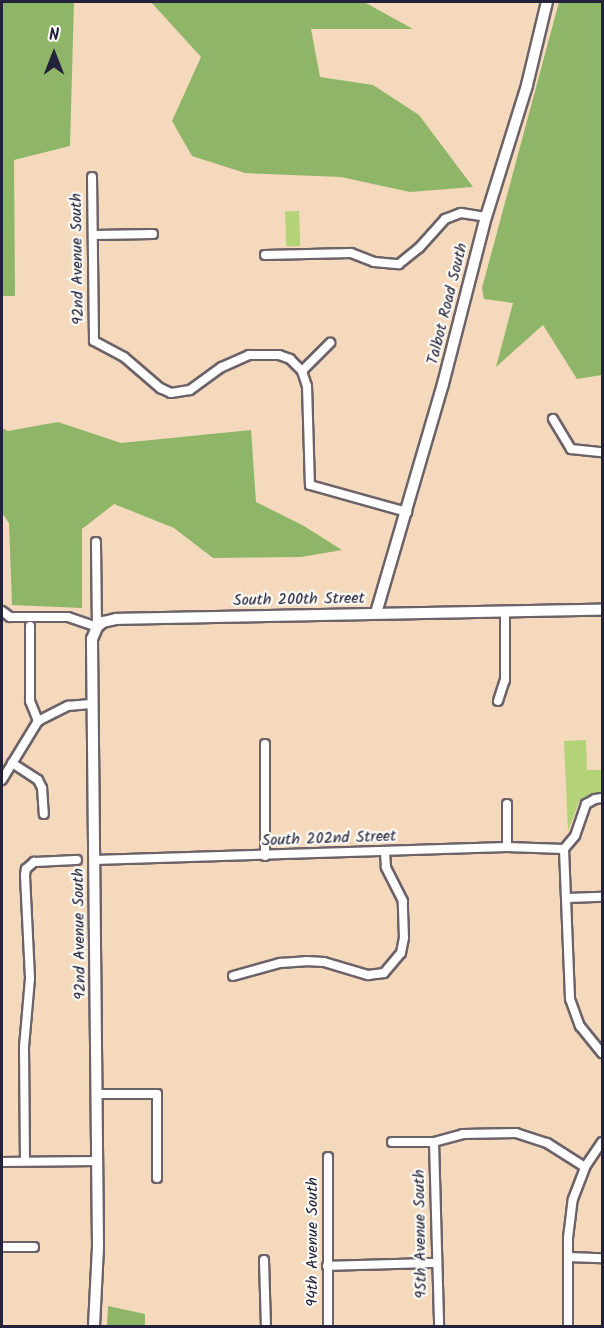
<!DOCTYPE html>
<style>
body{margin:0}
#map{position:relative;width:604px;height:1328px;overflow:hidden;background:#f4d9bc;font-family:Kalam,sans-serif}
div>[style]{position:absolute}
.green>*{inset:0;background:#b4d379;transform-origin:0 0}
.forest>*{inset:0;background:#8fb569}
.roads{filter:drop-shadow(2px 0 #6c6268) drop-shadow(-2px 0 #6c6268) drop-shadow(0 2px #6c6268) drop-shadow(0 -2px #6c6268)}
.minor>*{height:8px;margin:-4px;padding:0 4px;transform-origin:4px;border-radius:4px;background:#fff}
.tertiary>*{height:10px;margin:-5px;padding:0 5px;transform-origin:5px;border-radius:5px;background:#fff}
span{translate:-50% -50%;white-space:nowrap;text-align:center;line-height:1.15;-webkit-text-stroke:4.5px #fdfcf7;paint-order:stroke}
.street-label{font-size:16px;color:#22223b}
.frame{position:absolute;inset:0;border:3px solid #22223b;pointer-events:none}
.north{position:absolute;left:24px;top:24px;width:60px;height:60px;-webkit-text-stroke:4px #fdfcf7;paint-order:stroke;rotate:0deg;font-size:16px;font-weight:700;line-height:24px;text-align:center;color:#22223b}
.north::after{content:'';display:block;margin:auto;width:21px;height:27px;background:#22223b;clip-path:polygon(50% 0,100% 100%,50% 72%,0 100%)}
</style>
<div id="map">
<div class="green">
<i style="left:299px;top:211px;width:35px;height:14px;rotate:88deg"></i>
<i style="clip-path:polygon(586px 740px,587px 770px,602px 770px,602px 793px,589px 795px,579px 802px,568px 831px,564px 741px)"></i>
</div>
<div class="forest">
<i style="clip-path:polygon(2px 2px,74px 2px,70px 146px,14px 160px,15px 296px,2px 296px)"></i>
<i style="clip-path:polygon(151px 2px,364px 2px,413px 29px,311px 29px,320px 77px,373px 85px,419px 115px,473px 187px,410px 192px,341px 177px,245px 173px,192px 156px,172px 121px,201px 57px)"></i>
<i style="clip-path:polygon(559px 2px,602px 2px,602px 375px,577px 379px,543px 325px,496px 367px,513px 303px,484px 299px,482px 288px)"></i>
<i style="clip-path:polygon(58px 422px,121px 443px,251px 430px,256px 502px,304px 526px,342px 550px,301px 557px,213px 558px,174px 528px,114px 504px,82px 529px,82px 608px,12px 605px,9px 523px,2px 513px,2px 428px,8px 431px)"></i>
<i style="clip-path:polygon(108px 1306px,145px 1314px,145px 1326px,107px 1326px)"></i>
</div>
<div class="roads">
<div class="minor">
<i style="left:92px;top:177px;width:164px;rotate:89.3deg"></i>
<i style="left:94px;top:341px;width:34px;rotate:28deg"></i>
<i style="left:124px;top:357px;width:48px;rotate:40.7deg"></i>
<i style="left:160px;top:388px;width:12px;rotate:24deg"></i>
<i style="left:171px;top:393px;width:19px;rotate:-9deg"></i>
<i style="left:190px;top:390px;width:39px;rotate:-36deg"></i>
<i style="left:222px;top:367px;width:30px;rotate:-24deg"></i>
<i style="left:249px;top:355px;width:30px"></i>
<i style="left:279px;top:355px;width:12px;rotate:20deg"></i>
<i style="left:290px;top:359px;width:17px;rotate:45deg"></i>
<i style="left:302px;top:371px;width:40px;rotate:-45deg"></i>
<i style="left:94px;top:235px;width:59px;rotate:-1deg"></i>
<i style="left:265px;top:255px;width:86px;rotate:-1.3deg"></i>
<i style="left:351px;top:253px;width:25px;rotate:21deg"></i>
<i style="left:374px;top:262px;width:25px;rotate:5deg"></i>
<i style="left:399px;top:264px;width:26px;rotate:-39deg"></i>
<i style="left:419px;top:248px;width:39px;rotate:-48deg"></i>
<i style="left:445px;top:219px;width:17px;rotate:-21deg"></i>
<i style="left:461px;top:213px;width:25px;rotate:9deg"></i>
<i style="left:302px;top:371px;width:16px;rotate:72deg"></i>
<i style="left:307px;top:386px;width:99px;rotate:88.3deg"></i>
<i style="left:310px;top:485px;width:101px;rotate:15.6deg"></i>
<i style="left:553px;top:419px;width:35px;rotate:59deg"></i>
<i style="left:571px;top:449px;width:31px;rotate:6deg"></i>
<i style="left:2px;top:611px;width:10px;rotate:37deg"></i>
<i style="left:10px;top:617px;width:58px"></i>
<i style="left:68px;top:617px;width:31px;rotate:19deg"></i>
<i style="left:97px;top:627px;width:85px;rotate:-90.7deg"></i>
<i style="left:30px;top:626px;width:75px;rotate:90deg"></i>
<i style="left:30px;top:701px;width:22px;rotate:68deg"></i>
<i style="left:498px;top:701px;width:22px;rotate:-72deg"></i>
<i style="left:505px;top:680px;width:68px;rotate:-90deg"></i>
<i style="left:265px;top:744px;width:112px;rotate:90deg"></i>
<i style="left:12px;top:763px;width:31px;rotate:33deg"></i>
<i style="left:38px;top:780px;width:9px;rotate:63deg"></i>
<i style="left:42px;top:788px;width:26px;rotate:86deg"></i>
<i style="left:2px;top:780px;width:69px;rotate:-58.6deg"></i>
<i style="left:38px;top:721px;width:34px;rotate:-27deg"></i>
<i style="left:68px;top:706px;width:25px;rotate:-5deg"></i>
<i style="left:507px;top:847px;width:43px;rotate:-90deg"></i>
<i style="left:564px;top:849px;width:150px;rotate:87.7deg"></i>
<i style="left:570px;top:999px;width:29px;rotate:70deg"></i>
<i style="left:580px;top:1026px;width:35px;rotate:51deg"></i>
<i style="left:564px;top:849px;width:17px;rotate:-50deg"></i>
<i style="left:575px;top:836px;width:34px;rotate:-71deg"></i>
<i style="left:586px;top:804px;width:10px;rotate:-29deg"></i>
<i style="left:595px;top:799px;width:7px;rotate:-8deg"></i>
<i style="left:94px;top:860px;width:413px;rotate:-1.8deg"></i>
<i style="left:507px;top:847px;width:57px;rotate:2deg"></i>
<i style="left:568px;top:898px;width:34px;rotate:-2deg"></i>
<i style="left:233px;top:976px;width:49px;rotate:-15.5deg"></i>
<i style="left:280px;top:963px;width:26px;rotate:-4deg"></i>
<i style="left:306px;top:961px;width:18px;rotate:3deg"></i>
<i style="left:324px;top:962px;width:46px;rotate:16.5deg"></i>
<i style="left:368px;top:975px;width:16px;rotate:-7deg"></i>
<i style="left:384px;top:973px;width:26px;rotate:-50deg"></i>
<i style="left:401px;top:953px;width:15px;rotate:-79deg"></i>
<i style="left:404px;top:938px;width:37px;rotate:-92deg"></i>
<i style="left:403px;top:901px;width:38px;rotate:-117deg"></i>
<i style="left:386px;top:867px;width:15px;rotate:-94deg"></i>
<i style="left:96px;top:1094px;width:61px"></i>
<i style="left:157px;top:1094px;width:84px;rotate:90deg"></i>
<i style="left:392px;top:1142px;width:42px"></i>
<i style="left:434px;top:1142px;width:30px;rotate:-15deg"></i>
<i style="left:463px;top:1134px;width:53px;rotate:-1.1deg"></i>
<i style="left:516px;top:1133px;width:33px;rotate:18deg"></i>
<i style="left:547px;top:1143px;width:45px;rotate:32.3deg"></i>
<i style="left:434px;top:1142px;width:184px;rotate:88.4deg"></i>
<i style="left:25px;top:1161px;width:114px;rotate:-90.5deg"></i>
<i style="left:24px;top:1047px;width:69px;rotate:-85deg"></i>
<i style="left:30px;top:978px;width:103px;rotate:-92.8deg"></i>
<i style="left:25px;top:875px;width:6px;rotate:-81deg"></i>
<i style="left:26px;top:869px;width:11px;rotate:-41deg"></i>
<i style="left:34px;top:862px;width:43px;rotate:-2.7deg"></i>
<i style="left:2px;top:1162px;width:95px;rotate:-0.6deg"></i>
<i style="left:2px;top:1247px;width:32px"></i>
<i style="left:568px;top:1257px;width:34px;rotate:2deg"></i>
<i style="left:264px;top:1260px;width:66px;rotate:88.3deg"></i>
<i style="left:327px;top:1266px;width:109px;rotate:-1.6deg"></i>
<i style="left:328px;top:1326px;width:169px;rotate:-90deg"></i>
<i style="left:568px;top:1326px;width:88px;rotate:-90deg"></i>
<i style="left:568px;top:1238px;width:39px;rotate:-83deg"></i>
<i style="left:573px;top:1199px;width:34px;rotate:-69deg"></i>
<i style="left:585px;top:1167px;width:30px;rotate:-56deg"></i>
</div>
<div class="tertiary">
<i style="left:376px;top:613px;width:239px;rotate:-73.7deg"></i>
<i style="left:443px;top:384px;width:172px;rotate:-75.6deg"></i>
<i style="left:486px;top:217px;width:138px;rotate:-72.7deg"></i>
<i style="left:527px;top:85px;width:85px;rotate:-76.5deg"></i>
<i style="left:94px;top:1326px;width:80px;rotate:-87.1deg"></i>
<i style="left:98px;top:1246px;width:607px;rotate:-90.57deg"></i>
<i style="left:92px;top:639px;width:13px;rotate:-67deg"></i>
<i style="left:97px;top:627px;width:8px;rotate:-40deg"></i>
<i style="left:103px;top:622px;width:13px;rotate:-13deg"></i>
<i style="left:116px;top:619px;width:486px;rotate:-1.1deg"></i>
</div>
</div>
<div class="street-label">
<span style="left:78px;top:259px;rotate:-91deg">92nd Avenue South</span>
<span style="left:448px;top:304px;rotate:-76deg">Talbot Road South</span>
<span style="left:299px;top:600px;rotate:-1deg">South 200th Street</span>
<span style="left:329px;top:839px;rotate:-2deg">South 202nd Street</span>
<span style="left:80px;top:934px;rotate:-91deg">92nd Avenue South</span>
<span style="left:421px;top:1234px;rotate:-91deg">95th Avenue South</span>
<span style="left:313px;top:1242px;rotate:-90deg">94th Avenue South</span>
</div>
<div class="frame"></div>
<div class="north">N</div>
</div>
